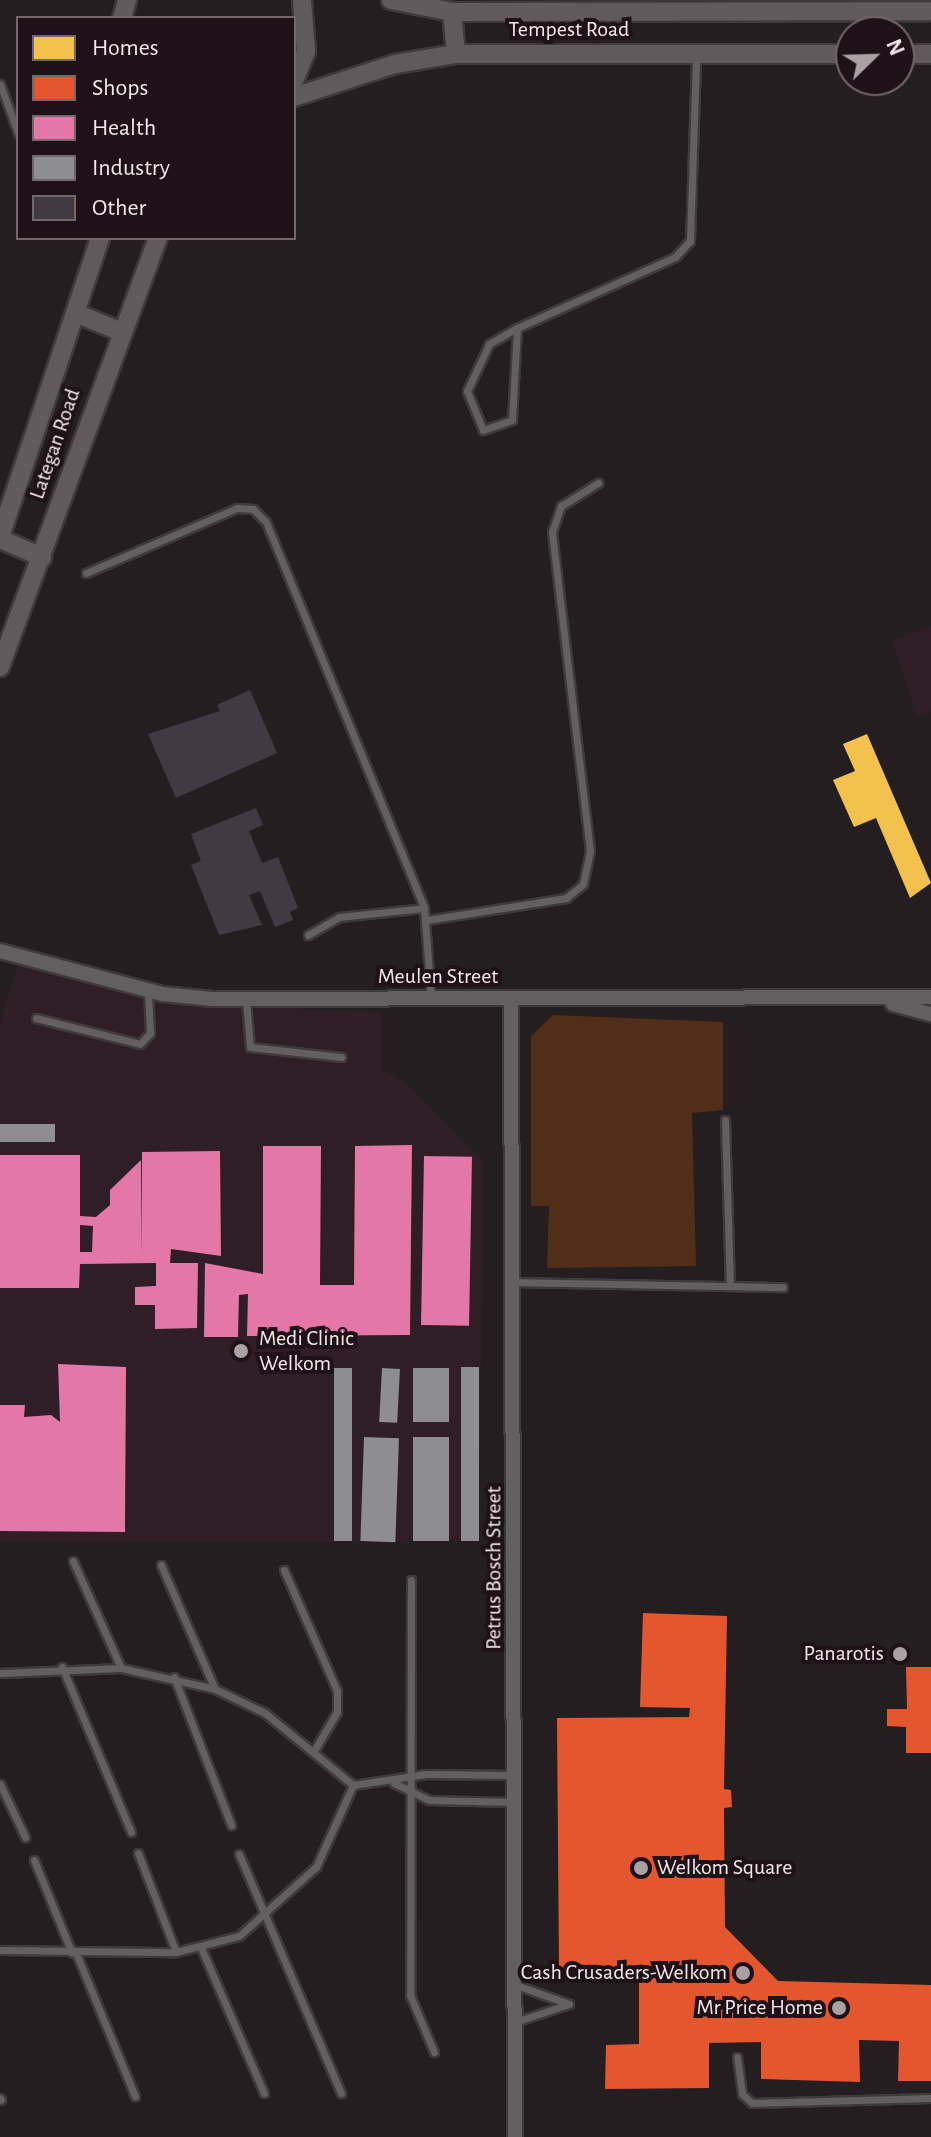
<!DOCTYPE html>
<style>
body{margin:0}
#map{position:relative;width:931px;height:2137px;overflow:hidden;background:#241e21;font-family:"Alegreya Sans",sans-serif}
div>[style]{position:absolute}
.built>*{inset:0;background:#301e27}
.green>*{inset:0;background:#512e18}
.homes>*{inset:0;background:#f2c14e}
.shops>*{inset:0;background:#e4572e}
.health>*{inset:0;background:#e377a8;transform-origin:0 0}
.industry>*{inset:0;background:#8d8d92;transform-origin:0 0}
.building>*{inset:0;background:#423a42}
.roads{filter:drop-shadow(2px 0 #3e393b) drop-shadow(-2px 0 #3e393b) drop-shadow(0 2px #3e393b) drop-shadow(0 -2px #3e393b)}
.lane>*{height:7px;margin:-3.5px;padding:0 3.5px;transform-origin:3.5px;border-radius:3.5px;background:#635e60}
.street>*{height:14px;margin:-7px;padding:0 7px;transform-origin:7px;border-radius:7px;background:#635e60}
.secondary>*{height:18px;margin:-9px;padding:0 9px;transform-origin:9px;border-radius:9px;background:#61595b}
.dots>*{width:22px;height:22px;translate:-50% -50%;box-sizing:border-box;border:4px solid #1e1117;border-radius:50%}
span{translate:-50% -50%;white-space:nowrap;text-align:center;line-height:1.15;-webkit-text-stroke:8px #1e1117;paint-order:stroke}
.street-label{font-size:22px;color:#f2e8ec}
.poi-label{font-size:22px;color:#f2e8ec}
.left{translate:0 -50%;text-align:left}
.right{translate:-100% -50%;text-align:right}
.legend{position:absolute;left:16px;top:16px;width:280px;height:224px;box-sizing:border-box;background:#1e1117;border:2px solid #73676c;margin:0;padding:10px 14px;list-style:none;font-size:24px;color:#f2e8ec}
.legend li{display:flex;align-items:center;gap:16px;height:40px}
.legend b{width:40px;border:2px solid #73676c}
.north{position:absolute;left:835px;top:16px;width:80px;height:80px;box-sizing:border-box;background:#1e1117;border:2px solid #73676c;border-radius:50%;rotate:67deg;font-size:22px;font-weight:700;line-height:32px;text-align:center;color:#f2e8ec}
.north::after{content:'';display:block;margin:auto;width:28px;height:36px;background:#aaa1a5;clip-path:polygon(50% 0,100% 100%,50% 72%,0 100%)}
</style>
<div id="map">
<div class="built">
<i style="clip-path:polygon(931px 625px,931px 711px,918px 717px,892px 641px)"></i>
<i style="clip-path:polygon(18px 965px,166px 1003px,382px 1012px,383px 1070px,406px 1083px,483px 1162px,479px 1541px,0 1542px,0 1023px)"></i>
</div>
<div class="green">
<i style="clip-path:polygon(553px 1015px,723px 1022px,723px 1110px,692px 1113px,696px 1266px,547px 1268px,549px 1206px,531px 1206px,531px 1036px)"></i>
</div>
<div class="homes">
<i style="clip-path:polygon(867px 734px,931px 883px,910px 898px,876px 818px,854px 827px,833px 780px,855px 771px,843px 744px)"></i>
</div>
<div class="shops">
<i style="clip-path:polygon(643px 1613px,727px 1616px,724px 1789px,731px 1790px,732px 1807px,724px 1808px,725px 1927px,778px 1981px,931px 1985px,931px 2081px,898px 2081px,899px 2041px,859px 2040px,860px 2082px,761px 2079px,761px 2042px,709px 2043px,709px 2088px,605px 2089px,606px 2045px,639px 2044px,639px 1969px,559px 1968px,557px 1718px,689px 1717px,690px 1708px,640px 1707px)"></i>
<i style="clip-path:polygon(906px 1667px,931px 1667px,931px 1753px,906px 1753px,906px 1727px,887px 1726px,887px 1709px,907px 1709px)"></i>
</div>
<div class="health">
<i style="clip-path:polygon(412px 1145px,410px 1335px,247px 1336px,248px 1294px,239px 1295px,238px 1337px,204px 1337px,205px 1263px,263px 1274px,263px 1146px,321px 1146px,320px 1285px,354px 1285px,355px 1146px)"></i>
<i style="clip-path:polygon(evenodd,220px 1151px,221px 1256px,171px 1249px,170px 1263px,198px 1263px,197px 1328px,155px 1329px,155px 1305px,135px 1305px,135px 1287px,156px 1286px,156px 1263px,80px 1264px,79px 1288px,0 1288px,0 1155px,80px 1155px,80px 1216px,96px 1217px,110px 1205px,110px 1190px,141px 1160px,142px 1257px,142px 1152px,220px 1151px,80px 1225px,93px 1226px,92px 1252px,80px 1252px,80px 1225px)"></i>
<i style="left:424px;top:1156px;width:48px;height:169px;rotate:1deg"></i>
<i style="clip-path:polygon(58px 1364px,126px 1367px,125px 1532px,0 1531px,0 1405px,25px 1405px,24px 1417px,51px 1415px,60px 1422px)"></i>
</div>
<div class="industry">
<i style="left:0;top:1124px;width:55px;height:18px"></i>
<i style="left:461px;top:1367px;width:18px;height:174px"></i>
<i style="left:334px;top:1368px;width:18px;height:173px"></i>
<i style="left:382px;top:1368px;width:18px;height:54px;rotate:3deg"></i>
<i style="left:413px;top:1368px;width:36px;height:54px"></i>
<i style="left:364px;top:1437px;width:35px;height:104px;rotate:2deg"></i>
<i style="left:413px;top:1437px;width:36px;height:104px"></i>
</div>
<div class="building">
<i style="clip-path:polygon(250px 690px,277px 753px,176px 798px,148px 734px,220px 711px,217px 705px)"></i>
<i style="clip-path:polygon(256px 808px,263px 825px,249px 831px,262px 863px,278px 857px,298px 908px,290px 912px,293px 920px,275px 927px,260px 891px,249px 895px,262px 925px,219px 935px,191px 865px,201px 861px,191px 834px)"></i>
</div>
<div class="roads">
<div class="lane">
<i style="left:0;top:84px;width:52px;rotate:69.8deg"></i>
<i style="left:517px;top:328px;width:92px;rotate:93.1deg"></i>
<i style="left:512px;top:420px;width:31px;rotate:161deg"></i>
<i style="left:483px;top:430px;width:42px;rotate:-112.3deg"></i>
<i style="left:467px;top:391px;width:52px;rotate:-64.9deg"></i>
<i style="left:489px;top:344px;width:32px;rotate:-30deg"></i>
<i style="left:517px;top:328px;width:173px;rotate:-24.2deg"></i>
<i style="left:675px;top:257px;width:22px;rotate:-47deg"></i>
<i style="left:690px;top:241px;width:185px;rotate:-88.1deg"></i>
<i style="left:86px;top:573px;width:164px;rotate:-23.3deg"></i>
<i style="left:237px;top:508px;width:16px;rotate:4deg"></i>
<i style="left:253px;top:509px;width:18px;rotate:45deg"></i>
<i style="left:266px;top:522px;width:417px;rotate:67.7deg"></i>
<i style="left:424px;top:908px;width:91px;rotate:85.6deg"></i>
<i style="left:427px;top:920px;width:141px;rotate:-9deg"></i>
<i style="left:566px;top:898px;width:22px;rotate:-39deg"></i>
<i style="left:583px;top:884px;width:34px;rotate:-78deg"></i>
<i style="left:590px;top:851px;width:321px;rotate:-96.8deg"></i>
<i style="left:552px;top:532px;width:28px;rotate:-71deg"></i>
<i style="left:561px;top:506px;width:44px;rotate:-31.9deg"></i>
<i style="left:308px;top:935px;width:36px;rotate:-30deg"></i>
<i style="left:339px;top:917px;width:85px;rotate:-6deg"></i>
<i style="left:246px;top:1000px;width:47px;rotate:85.1deg"></i>
<i style="left:250px;top:1047px;width:92px;rotate:6.3deg"></i>
<i style="left:36px;top:1018px;width:107px;rotate:14deg"></i>
<i style="left:140px;top:1044px;width:15px;rotate:-48deg"></i>
<i style="left:150px;top:1033px;width:43px;rotate:-92.7deg"></i>
<i style="left:725px;top:1120px;width:166px;rotate:88.3deg"></i>
<i style="left:515px;top:1282px;width:268px;rotate:1.1deg"></i>
<i style="left:73px;top:1561px;width:117px;rotate:65.8deg"></i>
<i style="left:161px;top:1565px;width:135px;rotate:66.5deg"></i>
<i style="left:284px;top:1570px;width:132px;rotate:66.3deg"></i>
<i style="left:337px;top:1691px;width:21px;rotate:90deg"></i>
<i style="left:337px;top:1712px;width:43px;rotate:120.7deg"></i>
<i style="left:411px;top:1580px;width:415px;rotate:90.1deg"></i>
<i style="left:410px;top:1995px;width:62px;rotate:67.2deg"></i>
<i style="left:62px;top:1667px;width:179px;rotate:67.3deg"></i>
<i style="left:0;top:1673px;width:121px;rotate:-2.4deg"></i>
<i style="left:121px;top:1668px;width:96px;rotate:12.6deg"></i>
<i style="left:215px;top:1689px;width:55px;rotate:25.6deg"></i>
<i style="left:265px;top:1713px;width:114px;rotate:39.3deg"></i>
<i style="left:353px;top:1785px;width:74px;rotate:-8.6deg"></i>
<i style="left:426px;top:1774px;width:87px;rotate:0.7deg"></i>
<i style="left:174px;top:1677px;width:159px;rotate:68.9deg"></i>
<i style="left:394px;top:1783px;width:39px;rotate:26deg"></i>
<i style="left:429px;top:1800px;width:84px;rotate:1.4deg"></i>
<i style="left:0;top:1784px;width:59px;rotate:64.7deg"></i>
<i style="left:138px;top:1853px;width:106px;rotate:69deg"></i>
<i style="left:239px;top:1854px;width:260px;rotate:66.9deg"></i>
<i style="left:34px;top:1860px;width:100px;rotate:67.8deg"></i>
<i style="left:0;top:1950px;width:176px;rotate:0.7deg"></i>
<i style="left:176px;top:1952px;width:65px;rotate:-14.3deg"></i>
<i style="left:239px;top:1936px;width:103px;rotate:-41.9deg"></i>
<i style="left:316px;top:1867px;width:90px;rotate:-65.7deg"></i>
<i style="left:202px;top:1950px;width:156px;rotate:66.6deg"></i>
<i style="left:76px;top:1953px;width:155px;rotate:67.6deg"></i>
<i style="left:516px;top:1985px;width:56px;rotate:19.7deg"></i>
<i style="left:515px;top:2022px;width:57px;rotate:-18.4deg"></i>
<i style="left:737px;top:2057px;width:37px;rotate:82deg"></i>
<i style="left:742px;top:2094px;width:13px;rotate:42deg"></i>
<i style="left:752px;top:2103px;width:179px;rotate:-1.6deg"></i>
<i style="left:0;top:2098px;width:2px;rotate:63deg"></i>
</div>
<div class="street">
<i style="left:0;top:951px;width:169px;rotate:14.8deg"></i>
<i style="left:163px;top:994px;width:49px;rotate:5.8deg"></i>
<i style="left:212px;top:999px;width:719px;rotate:-0.16deg"></i>
<i style="left:511px;top:999px;width:1138px;rotate:89.8deg"></i>
<i style="left:893px;top:1004px;width:39px;rotate:15deg"></i>
</div>
<div class="secondary">
<i style="left:391px;top:0;width:62px;rotate:11.1deg"></i>
<i style="left:452px;top:12px;width:479px;rotate:-0.1deg"></i>
<i style="left:452px;top:12px;width:42px;rotate:84.6deg"></i>
<i style="left:122px;top:18px;width:19px;rotate:-74deg"></i>
<i style="left:899px;top:54px;width:32px"></i>
<i style="left:294px;top:81px;width:32px;rotate:-68deg"></i>
<i style="left:306px;top:51px;width:51px;rotate:-94.5deg"></i>
<i style="left:294px;top:97px;width:106px;rotate:-18.1deg"></i>
<i style="left:395px;top:64px;width:62px;rotate:-9.3deg"></i>
<i style="left:456px;top:54px;width:395px"></i>
<i style="left:78px;top:314px;width:44px;rotate:22.5deg"></i>
<i style="left:0;top:537px;width:315px;rotate:-71.5deg"></i>
<i style="left:0;top:539px;width:46px;rotate:23.2deg"></i>
<i style="left:0;top:667px;width:457px;rotate:-69.8deg"></i>
</div>
</div>
<div class="dots">
<i style="left:241px;top:1351px;background:#aaa1a5"></i>
<i style="left:900px;top:1654px;background:#aaa1a5"></i>
<i style="left:641px;top:1868px;background:#aaa1a5"></i>
<i style="left:743px;top:1973px;background:#aaa1a5"></i>
<i style="left:839px;top:2008px;background:#aaa1a5"></i>
</div>
<div class="street-label">
<span style="left:569px;top:30px">Tempest Road</span>
<span style="left:55px;top:444px;rotate:-71deg">Lategan Road</span>
<span style="left:438px;top:977px">Meulen Street</span>
<span style="left:494px;top:1568px;rotate:-90deg">Petrus Bosch Street</span>
</div>
<div class="poi-label">
<span class="left" style="left:259px;top:1351px">Medi Clinic<br>Welkom</span>
<span class="right" style="left:884px;top:1654px">Panarotis</span>
<span class="left" style="left:657px;top:1868px">Welkom Square</span>
<span class="right" style="left:727px;top:1973px">Cash Crusaders-Welkom</span>
<span class="right" style="left:823px;top:2008px">Mr Price Home</span>
</div>
<ul class="legend">
<li><b style="height:22px;background:#f2c14e"></b>Homes</li>
<li><b style="height:22px;background:#e4572e"></b>Shops</li>
<li><b style="height:22px;background:#e377a8"></b>Health</li>
<li><b style="height:22px;background:#8d8d92"></b>Industry</li>
<li><b style="height:22px;background:#423a42"></b>Other</li>
</ul>
<div class="north">N</div>
</div>
